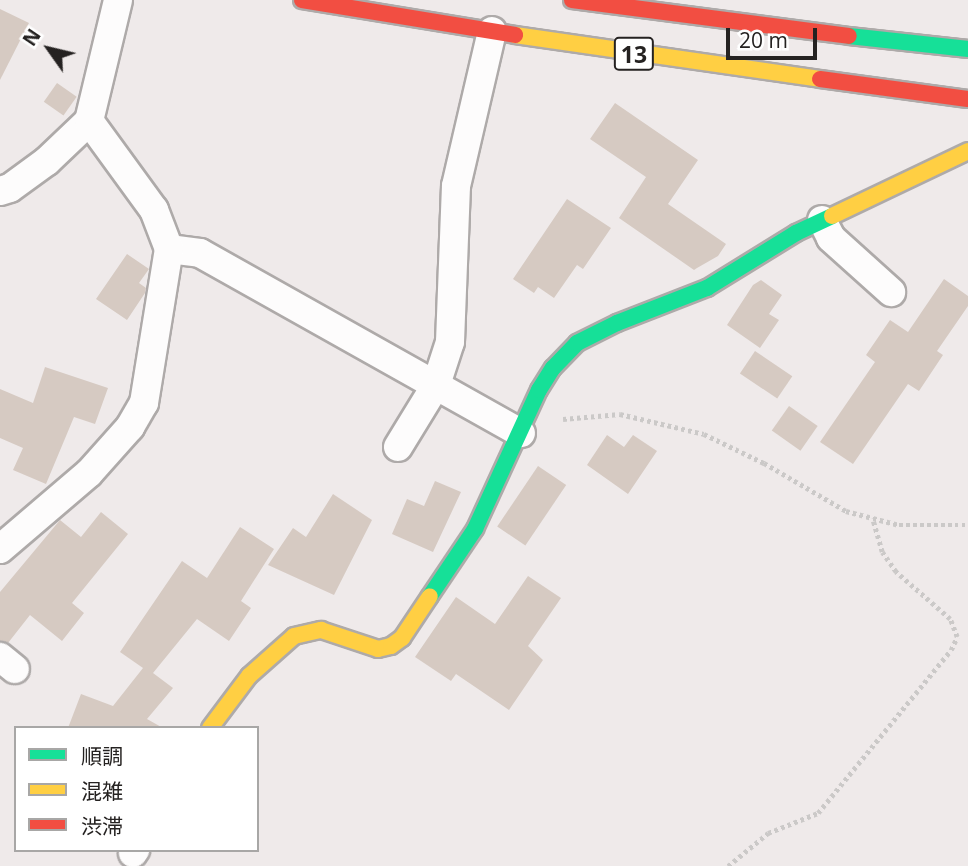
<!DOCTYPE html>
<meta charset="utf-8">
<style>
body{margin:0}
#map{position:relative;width:968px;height:866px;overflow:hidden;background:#efeaea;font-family:"Open Sans","Noto Sans JP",sans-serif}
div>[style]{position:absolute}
.building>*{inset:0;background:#d6cac2;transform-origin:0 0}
.path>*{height:4.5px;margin-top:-2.25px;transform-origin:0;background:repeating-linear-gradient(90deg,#cbc9c8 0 3.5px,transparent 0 7px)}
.roads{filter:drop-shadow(2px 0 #aeaaa9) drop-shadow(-2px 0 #aeaaa9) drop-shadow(0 2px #aeaaa9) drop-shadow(0 -2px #aeaaa9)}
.street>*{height:28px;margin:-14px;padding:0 14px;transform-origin:14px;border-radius:14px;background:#fdfcfc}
.fast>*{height:16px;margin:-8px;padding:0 8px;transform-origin:8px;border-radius:8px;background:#16e098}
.slow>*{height:16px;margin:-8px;padding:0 8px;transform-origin:8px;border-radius:8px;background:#ffcf43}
.jam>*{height:16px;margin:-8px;padding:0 8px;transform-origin:8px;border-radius:8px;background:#f24e42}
span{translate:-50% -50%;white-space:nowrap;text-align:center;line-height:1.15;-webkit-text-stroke:7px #fff;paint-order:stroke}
.shield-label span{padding:2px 5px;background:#fff;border:2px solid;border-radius:5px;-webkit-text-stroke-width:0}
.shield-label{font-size:23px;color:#252221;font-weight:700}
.legend{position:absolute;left:14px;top:726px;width:245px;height:126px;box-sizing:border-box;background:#fff;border:2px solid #a8a7a6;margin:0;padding:9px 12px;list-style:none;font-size:21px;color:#252221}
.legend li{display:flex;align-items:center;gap:14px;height:35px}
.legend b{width:35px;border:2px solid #a8a7a6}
.north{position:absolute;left:14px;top:14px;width:70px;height:70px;-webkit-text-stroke:5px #fff;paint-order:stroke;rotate:304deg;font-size:19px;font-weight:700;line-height:28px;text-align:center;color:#252221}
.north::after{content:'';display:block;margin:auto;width:24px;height:32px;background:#252221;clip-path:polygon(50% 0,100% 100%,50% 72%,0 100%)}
.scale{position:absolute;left:726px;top:28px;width:91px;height:32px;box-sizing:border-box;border:4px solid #252221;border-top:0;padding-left:9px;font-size:21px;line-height:24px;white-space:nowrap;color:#252221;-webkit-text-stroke:5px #fff;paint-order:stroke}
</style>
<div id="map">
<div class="building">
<i style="clip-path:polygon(0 9px,29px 23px,0 80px)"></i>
<i style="left:57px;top:83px;width:24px;height:23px;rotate:35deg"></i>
<i style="clip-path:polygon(615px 103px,698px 160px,668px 204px,726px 244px,718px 256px,697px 268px,694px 270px,619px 218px,646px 177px,590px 139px)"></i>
<i style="clip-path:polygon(567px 199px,611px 228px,583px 269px,577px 265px,554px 298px,538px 287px,534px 293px,513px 279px)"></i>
<i style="clip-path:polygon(127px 254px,149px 269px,139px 283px,146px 288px,145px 293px,127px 320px,96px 299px)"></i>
<i style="clip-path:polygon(944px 279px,968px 296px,968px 306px,937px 351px,943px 355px,919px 391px,908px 384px,853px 464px,820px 442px,875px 362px,866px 355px,890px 320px,908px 332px)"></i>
<i style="clip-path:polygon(761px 280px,782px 295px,769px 314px,779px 320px,760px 348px,727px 325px,753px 285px)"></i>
<i style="left:755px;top:351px;width:45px;height:27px;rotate:34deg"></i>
<i style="clip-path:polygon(45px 367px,108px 388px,95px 424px,74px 417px,46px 484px,13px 470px,23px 448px,0 438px,0 389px,33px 403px)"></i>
<i style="left:789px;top:406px;width:35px;height:30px;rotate:35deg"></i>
<i style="clip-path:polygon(607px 435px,624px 447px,633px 435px,657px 451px,628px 494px,587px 465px)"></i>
<i style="left:538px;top:466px;width:34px;height:73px;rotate:34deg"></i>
<i style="clip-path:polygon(435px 481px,461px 492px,433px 552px,392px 534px,407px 499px,424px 506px)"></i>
<i style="clip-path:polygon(333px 494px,372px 520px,334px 595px,268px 565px,293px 528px,306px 537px)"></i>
<i style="clip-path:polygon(101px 512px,128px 534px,72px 603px,84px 613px,62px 641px,30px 615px,8px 643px,0 641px,0 592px,60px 520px,81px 537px)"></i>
<i style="clip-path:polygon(240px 527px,274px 549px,241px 601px,251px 608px,229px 641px,197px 619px,153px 673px,173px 688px,147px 719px,163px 728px,68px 728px,81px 694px,113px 706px,143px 668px,120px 652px,182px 561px,207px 578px)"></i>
<i style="clip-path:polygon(528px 576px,561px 598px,528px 646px,543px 660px,509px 710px,456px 674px,451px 681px,415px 657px,456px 597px,495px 624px)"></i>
</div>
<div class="path">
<i style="left:563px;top:419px;width:57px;rotate:-5deg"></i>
<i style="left:620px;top:414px;width:86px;rotate:13.4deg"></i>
<i style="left:704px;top:434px;width:67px;rotate:25.8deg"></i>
<i style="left:764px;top:463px;width:95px;rotate:30.3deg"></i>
<i style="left:846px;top:511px;width:55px;rotate:14.8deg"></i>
<i style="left:899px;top:525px;width:69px"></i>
<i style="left:728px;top:866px;width:52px;rotate:-39.5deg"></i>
<i style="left:768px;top:833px;width:54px;rotate:-21.8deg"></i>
<i style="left:818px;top:813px;width:210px;rotate:-50.8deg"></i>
<i style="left:951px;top:650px;width:14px;rotate:-65deg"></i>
<i style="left:957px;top:637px;width:19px;rotate:-111deg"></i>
<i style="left:950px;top:619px;width:72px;rotate:-139deg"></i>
<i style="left:896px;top:572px;width:24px;rotate:-125deg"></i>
<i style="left:882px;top:552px;width:35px;rotate:-106deg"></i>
</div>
<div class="roads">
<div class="street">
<i style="left:0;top:191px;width:10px;rotate:-17deg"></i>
<i style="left:10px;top:188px;width:46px;rotate:-36.1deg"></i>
<i style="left:47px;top:161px;width:58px;rotate:-43.6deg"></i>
<i style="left:822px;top:220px;width:20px;rotate:63deg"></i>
<i style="left:831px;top:238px;width:81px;rotate:42deg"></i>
<i style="left:169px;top:249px;width:31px;rotate:7deg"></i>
<i style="left:200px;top:253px;width:368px;rotate:29.3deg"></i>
<i style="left:398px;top:447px;width:73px;rotate:-58.5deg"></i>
<i style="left:436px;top:385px;width:45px;rotate:-72deg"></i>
<i style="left:450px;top:342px;width:156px;rotate:-87.8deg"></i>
<i style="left:456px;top:186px;width:159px;rotate:-76.9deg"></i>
<i style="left:0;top:549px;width:117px;rotate:-40.5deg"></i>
<i style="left:89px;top:473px;width:62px;rotate:-48.3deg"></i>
<i style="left:130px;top:427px;width:28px;rotate:-60deg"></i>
<i style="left:144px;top:403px;width:156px;rotate:-80.8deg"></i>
<i style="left:169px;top:249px;width:42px;rotate:-111deg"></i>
<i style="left:154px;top:210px;width:110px;rotate:-126.1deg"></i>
<i style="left:89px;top:121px;width:124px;rotate:-76.5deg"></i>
<i style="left:0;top:657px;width:19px;rotate:39deg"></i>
<i style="left:133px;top:853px;width:4px;rotate:-56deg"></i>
</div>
<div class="fast">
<i style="left:849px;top:36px;width:120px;rotate:6.2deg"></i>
<i style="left:430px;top:596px;width:81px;rotate:-56.1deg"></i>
<i style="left:475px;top:529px;width:153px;rotate:-65.3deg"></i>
<i style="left:539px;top:390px;width:26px;rotate:-58deg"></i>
<i style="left:553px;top:368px;width:35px;rotate:-46deg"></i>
<i style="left:577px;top:343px;width:45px;rotate:-26.6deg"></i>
<i style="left:617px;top:323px;width:97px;rotate:-21.3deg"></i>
<i style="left:707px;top:288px;width:105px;rotate:-31.7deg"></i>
<i style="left:796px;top:233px;width:40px;rotate:-25deg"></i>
</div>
<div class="slow">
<i style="left:515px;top:35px;width:308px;rotate:8.2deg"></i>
<i style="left:832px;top:216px;width:151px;rotate:-25.5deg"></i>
<i style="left:210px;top:728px;width:65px;rotate:-53.1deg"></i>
<i style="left:249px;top:676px;width:60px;rotate:-41.6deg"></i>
<i style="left:294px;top:636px;width:28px;rotate:-13deg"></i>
<i style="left:321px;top:630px;width:60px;rotate:18.4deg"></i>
<i style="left:378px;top:649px;width:13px;rotate:-13deg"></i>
<i style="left:391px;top:646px;width:14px;rotate:-36deg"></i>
<i style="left:402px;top:638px;width:50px;rotate:-56.3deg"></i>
</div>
<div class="jam">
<i style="left:302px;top:0;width:216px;rotate:9.3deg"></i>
<i style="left:572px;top:0;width:279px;rotate:7.4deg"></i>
<i style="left:820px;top:79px;width:149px;rotate:7.7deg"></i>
</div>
</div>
<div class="shield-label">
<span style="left:634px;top:54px">13</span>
</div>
<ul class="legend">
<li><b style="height:9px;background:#16e098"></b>順調</li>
<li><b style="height:9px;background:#ffcf43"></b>混雑</li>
<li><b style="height:9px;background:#f24e42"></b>渋滞</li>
</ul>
<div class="north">N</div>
<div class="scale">20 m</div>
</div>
